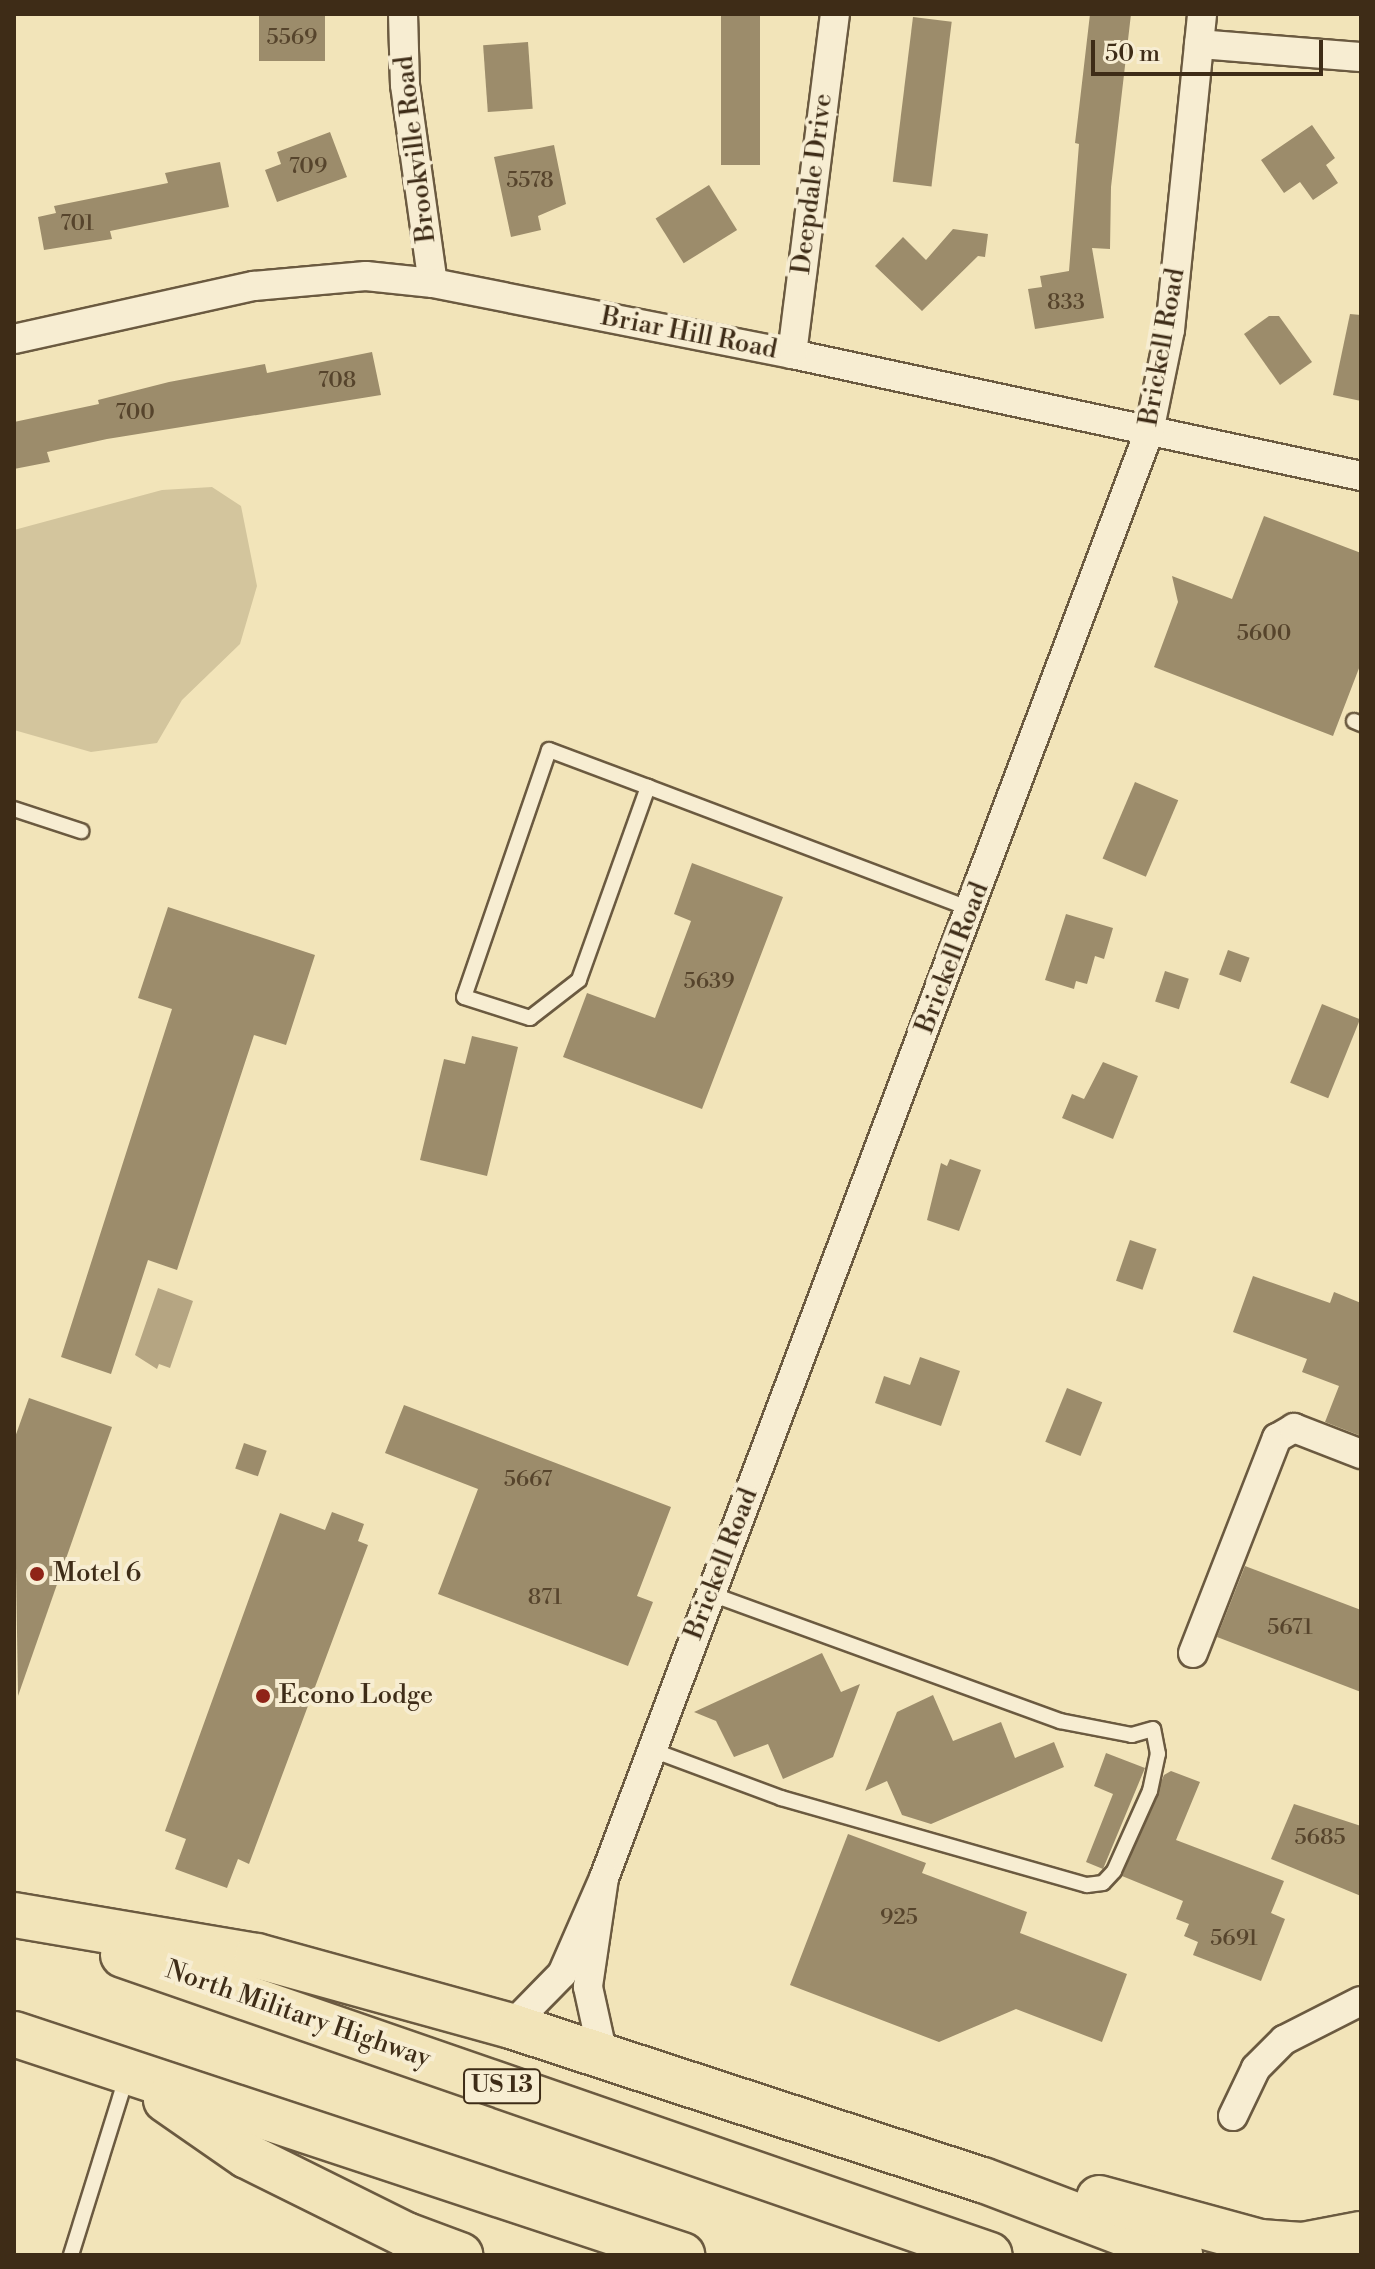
<!DOCTYPE html>
<style>
body{margin:0}
#map{position:relative;width:1375px;height:2269px;overflow:hidden;background:#f2e4b9;font-family:"Libre Bodoni",serif}
div>[style]{position:absolute}
.green>*{inset:0;background:#d3c59d}
.water>*{inset:0;background:#b5a582}
.building>*{inset:0;background:#9c8c6b;transform-origin:0 0}
.roads{filter:drop-shadow(2px 0 #6b5a40) drop-shadow(-2px 0 #6b5a40) drop-shadow(0 2px #6b5a40) drop-shadow(0 -2px #6b5a40)}
.service>*{height:14px;margin:-7px;padding:0 7px;transform-origin:7px;border-radius:7px;background:#f7edd2}
.minor>*{height:28px;margin:-14px;padding:0 14px;transform-origin:14px;border-radius:14px;background:#f7edd2}
.primary>*{height:44px;margin:-22px;padding:0 22px;transform-origin:22px;border-radius:22px;background:#f2e4b9}
.dots>*{width:22px;height:22px;translate:-50% -50%;box-sizing:border-box;border:4px solid #f7edd2;border-radius:50%}
span{translate:-50% -50%;white-space:nowrap;text-align:center;line-height:1.15;-webkit-text-stroke:8px #f7edd2;paint-order:stroke}
.number-label{font-size:22px;color:#56442c}
.number-label span{-webkit-text-stroke-width:0}
.shield-label span{padding:2px 6px;background:#f7edd2;border:2px solid;border-radius:6px;-webkit-text-stroke-width:0}
.shield-label{font-size:24px;color:#3e2c17;font-weight:700}
.street-label{font-size:26px;color:#3e2c17}
.poi-label{font-size:26px;color:#3e2c17}
.left{translate:0 -50%;text-align:left}
.frame{position:absolute;inset:0;border:16px solid #3e2c17;pointer-events:none}
.scale{position:absolute;left:1091px;top:40px;width:232px;height:36px;box-sizing:border-box;border:4px solid #3e2c17;border-top:0;padding-left:10px;font-size:24px;line-height:28px;white-space:nowrap;color:#3e2c17;-webkit-text-stroke:6px #f7edd2;paint-order:stroke}
</style>
<div id="map">
<div class="green">
<i style="clip-path:polygon(212px 487px,241px 506px,257px 586px,240px 644px,182px 700px,157px 743px,91px 752px,14px 730px,14px 530px,162px 490px)"></i>
</div>
<div class="water">
<i style="clip-path:polygon(158px 1288px,193px 1301px,170px 1368px,159px 1364px,157px 1369px,135px 1355px)"></i>
</div>
<div class="building">
<i style="left:259px;top:14px;width:66px;height:47px"></i>
<i style="left:721px;top:14px;width:39px;height:151px"></i>
<i style="clip-path:polygon(1090px 14px,1131px 14px,1111px 187px,1110px 249px,1092px 248px,1104px 318px,1035px 329px,1028px 289px,1042px 287px,1040px 276px,1069px 271px,1079px 144px,1075px 143px)"></i>
<i style="left:913px;top:17px;width:39px;height:166px;rotate:7deg"></i>
<i style="left:528px;top:42px;width:67px;height:45px;rotate:86deg"></i>
<i style="clip-path:polygon(1312px 125px,1335px 158px,1326px 165px,1338px 183px,1313px 200px,1300px 182px,1284px 193px,1261px 160px)"></i>
<i style="clip-path:polygon(330px 132px,347px 177px,277px 202px,265px 170px,281px 164px,277px 152px)"></i>
<i style="clip-path:polygon(554px 145px,566px 204px,538px 216px,541px 230px,511px 237px,494px 157px)"></i>
<i style="clip-path:polygon(220px 162px,229px 207px,110px 231px,112px 239px,44px 250px,38px 217px,56px 213px,54px 206px,168px 183px,165px 173px)"></i>
<i style="left:709px;top:185px;width:53px;height:63px;rotate:58deg"></i>
<i style="clip-path:polygon(953px 229px,988px 234px,985px 257px,978px 256px,922px 311px,875px 266px,903px 237px,926px 260px)"></i>
<i style="clip-path:polygon(1350px 314px,1361px 315px,1361px 401px,1333px 395px)"></i>
<i style="clip-path:polygon(1269px 316px,1279px 316px,1312px 362px,1280px 385px,1244px 334px)"></i>
<i style="clip-path:polygon(372px 352px,381px 395px,107px 439px,47px 452px,50px 462px,14px 469px,14px 422px,99px 404px,98px 400px,169px 382px,265px 364px,267px 373px)"></i>
<i style="clip-path:polygon(1264px 516px,1361px 553px,1361px 663px,1333px 736px,1154px 667px,1178px 602px,1172px 576px,1232px 599px)"></i>
<i style="left:1135px;top:782px;width:47px;height:83px;rotate:23deg"></i>
<i style="clip-path:polygon(692px 863px,783px 897px,702px 1109px,563px 1057px,587px 993px,655px 1018px,691px 921px,674px 914px)"></i>
<i style="clip-path:polygon(168px 907px,315px 955px,286px 1045px,254px 1035px,177px 1270px,148px 1260px,111px 1374px,61px 1357px,172px 1009px,138px 998px)"></i>
<i style="clip-path:polygon(1066px 914px,1113px 928px,1104px 959px,1095px 956px,1087px 984px,1076px 981px,1074px 989px,1045px 980px)"></i>
<i style="left:1228px;top:950px;width:23px;height:26px;rotate:20deg"></i>
<i style="left:1165px;top:971px;width:25px;height:32px;rotate:18deg"></i>
<i style="left:1322px;top:1004px;width:41px;height:85px;rotate:22deg"></i>
<i style="clip-path:polygon(472px 1036px,518px 1047px,487px 1176px,420px 1160px,444px 1059px,465px 1064px)"></i>
<i style="clip-path:polygon(1103px 1062px,1138px 1076px,1113px 1139px,1062px 1118px,1072px 1094px,1084px 1099px)"></i>
<i style="clip-path:polygon(950px 1159px,981px 1170px,959px 1231px,927px 1220px,941px 1163px,947px 1166px)"></i>
<i style="left:1130px;top:1240px;width:28px;height:43px;rotate:19deg"></i>
<i style="clip-path:polygon(1253px 1276px,1330px 1303px,1334px 1292px,1361px 1303px,1361px 1436px,1325px 1422px,1339px 1386px,1302px 1372px,1307px 1359px,1233px 1332px)"></i>
<i style="clip-path:polygon(920px 1357px,960px 1371px,941px 1426px,875px 1403px,884px 1376px,910px 1385px)"></i>
<i style="left:1067px;top:1388px;width:38px;height:58px;rotate:22deg"></i>
<i style="clip-path:polygon(29px 1398px,112px 1427px,18px 1696px,14px 1440px)"></i>
<i style="clip-path:polygon(404px 1405px,671px 1507px,637px 1596px,653px 1602px,628px 1666px,438px 1594px,478px 1489px,385px 1453px)"></i>
<i style="left:244px;top:1443px;width:24px;height:27px;rotate:19deg"></i>
<i style="clip-path:polygon(332px 1512px,364px 1524px,358px 1541px,368px 1545px,249px 1864px,238px 1859px,227px 1888px,175px 1869px,186px 1839px,165px 1831px,280px 1513px,325px 1530px)"></i>
<i style="clip-path:polygon(1245px 1566px,1361px 1610px,1361px 1692px,1217px 1637px)"></i>
<i style="clip-path:polygon(822px 1653px,841px 1692px,860px 1684px,833px 1757px,783px 1779px,768px 1744px,734px 1757px,716px 1721px,694px 1712px)"></i>
<i style="clip-path:polygon(933px 1695px,953px 1741px,1001px 1722px,1015px 1758px,1054px 1742px,1064px 1767px,931px 1824px,902px 1815px,887px 1781px,865px 1791px,897px 1712px)"></i>
<i style="clip-path:polygon(1106px 1753px,1145px 1768px,1103px 1869px,1086px 1862px,1113px 1794px,1094px 1786px)"></i>
<i style="clip-path:polygon(1171px 1771px,1200px 1782px,1176px 1840px,1284px 1881px,1271px 1913px,1285px 1919px,1261px 1981px,1193px 1955px,1198px 1942px,1184px 1936px,1189px 1924px,1176px 1919px,1183px 1901px,1122px 1876px,1164px 1775px)"></i>
<i style="clip-path:polygon(1294px 1804px,1361px 1826px,1361px 1896px,1271px 1859px)"></i>
<i style="clip-path:polygon(848px 1834px,926px 1863px,922px 1873px,1027px 1912px,1020px 1933px,1127px 1974px,1102px 2042px,1016px 2009px,939px 2042px,790px 1985px)"></i>
</div>
<div class="roads">
<div class="service">
<i style="left:1354px;top:721px;width:8px;rotate:23deg"></i>
<i style="left:648px;top:787px;width:205px;rotate:109.7deg"></i>
<i style="left:579px;top:980px;width:62px;rotate:142.2deg"></i>
<i style="left:530px;top:1018px;width:69px;rotate:-162.3deg"></i>
<i style="left:464px;top:997px;width:261px;rotate:-71deg"></i>
<i style="left:549px;top:750px;width:106px;rotate:20.5deg"></i>
<i style="left:648px;top:787px;width:345px;rotate:20.7deg"></i>
<i style="left:14px;top:809px;width:71px;rotate:18.2deg"></i>
<i style="left:652px;top:1750px;width:138px;rotate:20.4deg"></i>
<i style="left:781px;top:1798px;width:318px;rotate:15.9deg"></i>
<i style="left:1087px;top:1885px;width:16px;rotate:-7deg"></i>
<i style="left:1103px;top:1883px;width:16px;rotate:-47deg"></i>
<i style="left:1114px;top:1871px;width:88px;rotate:-65.8deg"></i>
<i style="left:1150px;top:1791px;width:38px;rotate:-78deg"></i>
<i style="left:1158px;top:1754px;width:25px;rotate:-101deg"></i>
<i style="left:1153px;top:1729px;width:22px;rotate:164deg"></i>
<i style="left:1132px;top:1735px;width:73px;rotate:-169deg"></i>
<i style="left:1060px;top:1721px;width:371px;rotate:-160deg"></i>
<i style="left:71px;top:2255px;width:185px;rotate:-72.7deg"></i>
</div>
<div class="minor">
<i style="left:403px;top:14px;width:71px;rotate:88.4deg"></i>
<i style="left:405px;top:85px;width:200px;rotate:82deg"></i>
<i style="left:1199px;top:44px;width:163px;rotate:4.6deg"></i>
<i style="left:14px;top:339px;width:246px;rotate:-12.5deg"></i>
<i style="left:254px;top:286px;width:112px;rotate:-5.1deg"></i>
<i style="left:366px;top:276px;width:67px;rotate:6deg"></i>
<i style="left:433px;top:283px;width:366px;rotate:11.2deg"></i>
<i style="left:792px;top:354px;width:582px;rotate:12.1deg"></i>
<i style="left:792px;top:354px;width:343px;rotate:-82.8deg"></i>
<i style="left:1193px;top:1653px;width:231px;rotate:-68.7deg"></i>
<i style="left:1277px;top:1438px;width:20px;rotate:-30deg"></i>
<i style="left:1294px;top:1428px;width:72px;rotate:21.2deg"></i>
<i style="left:604px;top:1878px;width:1545px;rotate:-69.35deg"></i>
<i style="left:1149px;top:432px;width:104px;rotate:-78.4deg"></i>
<i style="left:1170px;top:330px;width:318px;rotate:-84.2deg"></i>
<i style="left:511px;top:2026px;width:73px;rotate:-45.6deg"></i>
<i style="left:562px;top:1974px;width:105px;rotate:-66.4deg"></i>
<i style="left:604px;top:1878px;width:110px;rotate:98.4deg"></i>
<i style="left:588px;top:1987px;width:70px;rotate:77.6deg"></i>
<i style="left:1233px;top:2116px;width:53px;rotate:-64.4deg"></i>
<i style="left:1256px;top:2068px;width:40px;rotate:-45deg"></i>
<i style="left:1284px;top:2040px;width:86px;rotate:-26.9deg"></i>
</div>
<div class="primary">
<i style="left:14px;top:1915px;width:246px;rotate:9.6deg"></i>
<i style="left:257px;top:1956px;width:263px;rotate:15.4deg"></i>
<i style="left:511px;top:2026px;width:496px;rotate:18.1deg"></i>
<i style="left:983px;top:2180px;width:211px;rotate:20.8deg"></i>
<i style="left:123px;top:1955px;width:917px;rotate:19.09deg"></i>
<i style="left:14px;top:2034px;width:704px;rotate:18.31deg"></i>
<i style="left:166px;top:2100px;width:98px;rotate:34.7deg"></i>
<i style="left:247px;top:2156px;width:178px;rotate:26.4deg"></i>
<i style="left:406px;top:2235px;width:58px;rotate:20.3deg"></i>
<i style="left:1099px;top:2198px;width:167px;rotate:15.3deg"></i>
<i style="left:1260px;top:2242px;width:42px;rotate:4.1deg"></i>
<i style="left:1302px;top:2245px;width:60px;rotate:-10.6deg"></i>
</div>
</div>
<div class="dots">
<i style="left:37px;top:1574px;background:#8f2418"></i>
<i style="left:263px;top:1696px;background:#8f2418"></i>
</div>
<div class="number-label">
<span style="left:292px;top:38px">5569</span>
<span style="left:308px;top:167px">709</span>
<span style="left:530px;top:181px">5578</span>
<span style="left:77px;top:224px">701</span>
<span style="left:1066px;top:303px">833</span>
<span style="left:337px;top:381px">708</span>
<span style="left:135px;top:413px">700</span>
<span style="left:1264px;top:634px">5600</span>
<span style="left:709px;top:982px">5639</span>
<span style="left:528px;top:1480px">5667</span>
<span style="left:545px;top:1598px">871</span>
<span style="left:1290px;top:1628px">5671</span>
<span style="left:1320px;top:1838px">5685</span>
<span style="left:899px;top:1918px">925</span>
<span style="left:1234px;top:1939px">5691</span>
</div>
<div class="shield-label">
<span style="left:502px;top:2086px">US 13</span>
</div>
<div class="street-label">
<span style="left:416px;top:149px;rotate:-97deg">Brookville Road</span>
<span style="left:813px;top:184px;rotate:-83deg">Deepdale Drive</span>
<span style="left:689px;top:334px;rotate:11deg">Briar Hill Road</span>
<span style="left:1163px;top:347px;rotate:-80deg">Brickell Road</span>
<span style="left:953px;top:958px;rotate:-69deg">Brickell Road</span>
<span style="left:722px;top:1564px;rotate:-69deg">Brickell Road</span>
<span style="left:298px;top:2015px;rotate:19deg">North Military Highway</span>
</div>
<div class="poi-label">
<span class="left" style="left:53px;top:1574px">Motel 6</span>
<span class="left" style="left:279px;top:1696px">Econo Lodge</span>
</div>
<div class="frame"></div>
<div class="scale">50 m</div>
</div>
